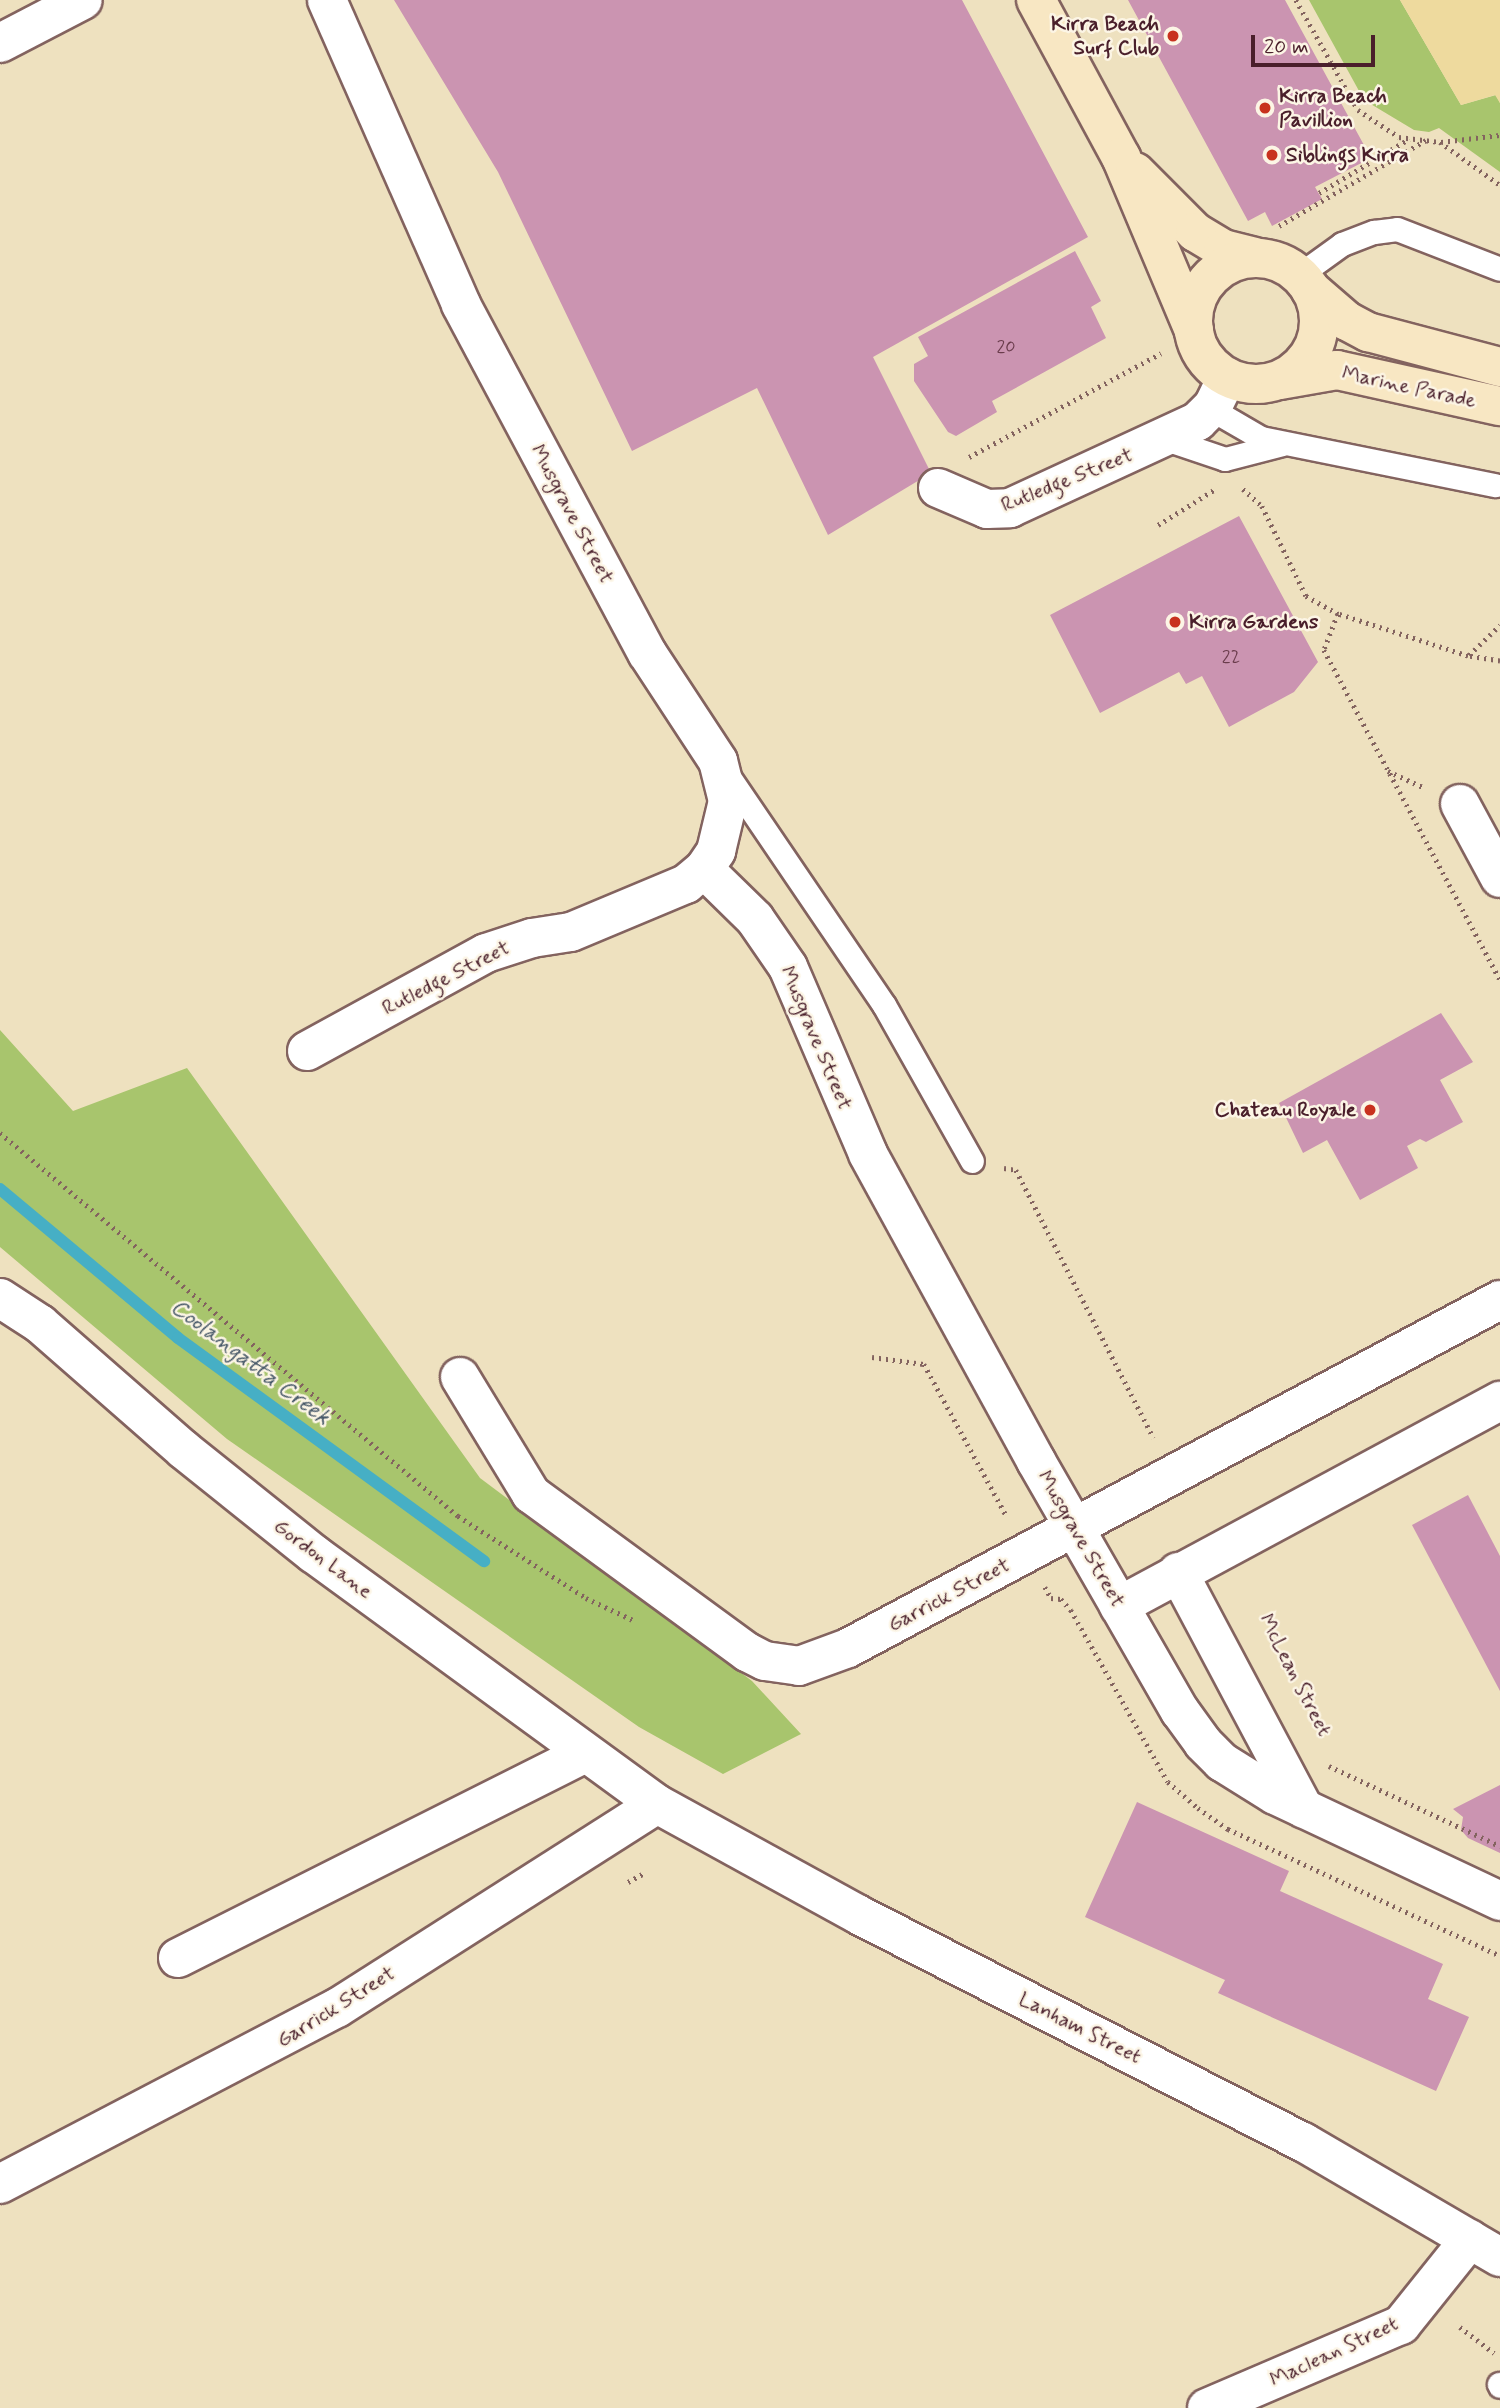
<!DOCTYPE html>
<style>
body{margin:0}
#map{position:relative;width:1500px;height:2408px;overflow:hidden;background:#eee1bf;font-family:Mynerve,sans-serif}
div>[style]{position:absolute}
.green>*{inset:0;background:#a8c56d}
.sand>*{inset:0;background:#eeda9e}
.stream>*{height:12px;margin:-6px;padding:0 6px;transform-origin:6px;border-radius:6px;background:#46afc5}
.building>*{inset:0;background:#cb94b1}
.path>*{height:4.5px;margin-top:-2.25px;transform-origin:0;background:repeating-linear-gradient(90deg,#83635f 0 2px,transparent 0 7px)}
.roads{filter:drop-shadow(2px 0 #83635f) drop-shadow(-2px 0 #83635f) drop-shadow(0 2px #83635f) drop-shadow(0 -2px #83635f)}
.service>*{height:23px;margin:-11.5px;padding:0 11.5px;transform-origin:11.5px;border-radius:11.5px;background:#fff}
.minor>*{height:38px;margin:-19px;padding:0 19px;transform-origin:19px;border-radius:19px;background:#fff}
.tertiary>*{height:38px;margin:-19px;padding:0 19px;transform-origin:19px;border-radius:19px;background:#fff}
.secondary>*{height:38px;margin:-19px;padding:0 19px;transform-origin:19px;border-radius:19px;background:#f8e7c3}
.secondary>.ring{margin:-19px;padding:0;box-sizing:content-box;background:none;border:38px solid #f8e7c3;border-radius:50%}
.dots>*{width:19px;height:19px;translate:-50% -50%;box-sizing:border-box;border:4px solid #fcf5e5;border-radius:50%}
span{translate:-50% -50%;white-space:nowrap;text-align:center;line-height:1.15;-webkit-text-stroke:5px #fcf5e5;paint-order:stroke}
.number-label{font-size:18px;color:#6a3c4c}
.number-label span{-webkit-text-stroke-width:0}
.poi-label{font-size:21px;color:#4a1f2b;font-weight:700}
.right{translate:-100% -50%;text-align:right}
.left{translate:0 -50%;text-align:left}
.street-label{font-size:21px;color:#4a1f2b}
.water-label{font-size:23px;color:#485969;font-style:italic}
.scale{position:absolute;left:1251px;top:35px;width:124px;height:32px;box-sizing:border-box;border:4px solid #4a1f2b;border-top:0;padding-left:9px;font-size:21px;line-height:24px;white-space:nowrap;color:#4a1f2b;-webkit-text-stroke:5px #fcf5e5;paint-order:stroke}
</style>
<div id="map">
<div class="green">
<i style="clip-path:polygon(1309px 0,1400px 0,1461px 105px,1496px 95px,1500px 103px,1500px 172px,1439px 128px,1429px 132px,1414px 130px,1364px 100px)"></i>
<i style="clip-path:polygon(0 1030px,73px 1111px,187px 1068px,480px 1478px,752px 1681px,801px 1734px,723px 1774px,639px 1727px,227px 1439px,0 1247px)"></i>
</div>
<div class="sand">
<i style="clip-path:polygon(1400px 0,1500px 0,1500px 103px,1495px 95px,1461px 105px)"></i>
</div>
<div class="stream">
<i style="left:0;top:1189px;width:232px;rotate:39.9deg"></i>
<i style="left:178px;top:1338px;width:379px;rotate:36.1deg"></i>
</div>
<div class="building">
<i style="clip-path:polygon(394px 0,962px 0,1088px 237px,873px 357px,931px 473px,828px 535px,757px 388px,632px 451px,498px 172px)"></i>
<i style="clip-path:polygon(1128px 0,1285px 0,1371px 158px,1315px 187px,1322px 199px,1272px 226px,1265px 212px,1248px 221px)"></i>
<i style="clip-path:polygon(1075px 251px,1101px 301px,1091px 307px,1106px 338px,992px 401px,997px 412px,956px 436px,948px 432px,914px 381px,914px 364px,928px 356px,918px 337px)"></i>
<i style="clip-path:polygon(1239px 516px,1318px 662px,1294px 692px,1229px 727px,1202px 676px,1186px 684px,1179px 672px,1100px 713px,1050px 615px)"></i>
<i style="clip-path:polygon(1441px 1013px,1473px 1062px,1440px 1080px,1463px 1122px,1426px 1142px,1420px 1139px,1407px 1146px,1418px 1168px,1360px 1200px,1327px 1140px,1303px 1153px,1279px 1103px)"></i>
<i style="clip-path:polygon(1468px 1495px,1500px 1556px,1500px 1691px,1412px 1525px)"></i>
<i style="clip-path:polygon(1500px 1785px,1500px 1853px,1468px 1838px,1461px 1830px,1463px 1817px,1453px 1809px)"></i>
<i style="clip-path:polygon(1137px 1802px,1289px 1871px,1280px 1891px,1443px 1964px,1428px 1999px,1469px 2017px,1436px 2091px,1218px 1993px,1225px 1980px,1085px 1917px)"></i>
</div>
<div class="path">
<i style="left:1296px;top:0;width:126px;rotate:60.6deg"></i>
<i style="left:1358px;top:110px;width:49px;rotate:33.4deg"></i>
<i style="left:1399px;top:137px;width:41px;rotate:7deg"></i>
<i style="left:1440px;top:142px;width:74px;rotate:35.6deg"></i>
<i style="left:1441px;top:142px;width:59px;rotate:-6.8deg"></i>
<i style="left:1319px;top:193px;width:105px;rotate:-31deg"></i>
<i style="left:1279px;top:226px;width:170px;rotate:-30.3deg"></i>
<i style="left:969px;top:457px;width:218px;rotate:-28.4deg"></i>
<i style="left:1243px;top:489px;width:25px;rotate:42deg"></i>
<i style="left:1262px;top:506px;width:100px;rotate:63.9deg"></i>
<i style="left:1306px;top:596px;width:37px;rotate:29deg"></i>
<i style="left:1158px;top:525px;width:66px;rotate:-32deg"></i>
<i style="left:1469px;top:655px;width:43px;rotate:-44.1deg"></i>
<i style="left:1500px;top:661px;width:32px;rotate:-171deg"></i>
<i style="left:1468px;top:656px;width:137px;rotate:-162.1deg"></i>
<i style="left:1338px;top:614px;width:39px;rotate:111deg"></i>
<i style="left:1324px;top:650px;width:374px;rotate:61.9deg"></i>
<i style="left:1388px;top:771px;width:41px;rotate:24.7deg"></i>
<i style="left:0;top:1133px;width:597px;rotate:39.9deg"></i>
<i style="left:458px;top:1516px;width:152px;rotate:32.6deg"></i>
<i style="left:586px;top:1598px;width:54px;rotate:25.1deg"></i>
<i style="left:1004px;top:1168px;width:12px;rotate:9deg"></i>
<i style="left:1016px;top:1170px;width:301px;rotate:62.8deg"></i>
<i style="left:872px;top:1357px;width:52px;rotate:7.7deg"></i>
<i style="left:924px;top:1364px;width:174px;rotate:61.5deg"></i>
<i style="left:1045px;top:1587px;width:13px;rotate:61deg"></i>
<i style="left:1051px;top:1598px;width:10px;rotate:6deg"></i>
<i style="left:1061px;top:1599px;width:15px;rotate:48deg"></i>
<i style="left:1071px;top:1610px;width:197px;rotate:60.6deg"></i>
<i style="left:1168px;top:1782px;width:40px;rotate:41deg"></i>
<i style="left:1198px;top:1808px;width:37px;rotate:35deg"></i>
<i style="left:1228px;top:1829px;width:300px;rotate:25deg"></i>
<i style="left:1329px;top:1766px;width:189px;rotate:25.1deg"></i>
<i style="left:628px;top:1882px;width:18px;rotate:-29deg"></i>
<i style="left:1460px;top:2327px;width:43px;rotate:37.4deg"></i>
</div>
<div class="roads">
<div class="service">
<i style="left:1299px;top:275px;width:53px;rotate:-35.8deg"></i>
<i style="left:1342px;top:244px;width:34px;rotate:-21deg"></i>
<i style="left:1374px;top:232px;width:23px;rotate:-7deg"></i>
<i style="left:1397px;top:229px;width:110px;rotate:21.2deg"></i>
<i style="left:1211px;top:409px;width:58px;rotate:30.1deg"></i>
<i style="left:1261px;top:438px;width:239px;rotate:11.4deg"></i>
<i style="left:1166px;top:439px;width:62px;rotate:18.7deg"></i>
<i style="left:1225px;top:459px;width:59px;rotate:-14.7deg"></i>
<i style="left:727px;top:774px;width:279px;rotate:55.8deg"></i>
<i style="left:884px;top:1005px;width:179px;rotate:60.6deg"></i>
<i style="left:1499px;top:2384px;width:2px;rotate:63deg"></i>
</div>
<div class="minor">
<i style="left:938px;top:488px;width:53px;rotate:23.2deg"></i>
<i style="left:987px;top:509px;width:23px;rotate:-2deg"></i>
<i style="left:1010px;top:508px;width:207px;rotate:-24.8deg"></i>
<i style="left:1198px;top:421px;width:21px;rotate:-45deg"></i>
<i style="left:1213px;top:406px;width:32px;rotate:-64deg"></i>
<i style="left:1460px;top:804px;width:84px;rotate:61.6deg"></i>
<i style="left:704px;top:869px;width:71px;rotate:44.4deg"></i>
<i style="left:755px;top:919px;width:58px;rotate:55.5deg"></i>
<i style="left:788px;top:967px;width:203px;rotate:66.8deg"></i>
<i style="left:868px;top:1154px;width:350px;rotate:61.3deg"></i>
<i style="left:1036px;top:1461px;width:289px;rotate:60.1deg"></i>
<i style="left:1180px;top:1711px;width:39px;rotate:54deg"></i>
<i style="left:1203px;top:1743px;width:27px;rotate:45deg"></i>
<i style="left:1222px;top:1762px;width:62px;rotate:31.9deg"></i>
<i style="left:1275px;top:1795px;width:249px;rotate:25.2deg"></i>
<i style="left:307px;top:1051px;width:204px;rotate:-28.7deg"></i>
<i style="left:486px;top:953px;width:48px;rotate:-18.1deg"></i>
<i style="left:532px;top:938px;width:39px;rotate:-9deg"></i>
<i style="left:571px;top:932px;width:125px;rotate:-22.7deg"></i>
<i style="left:686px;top:884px;width:23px;rotate:-40deg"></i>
<i style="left:704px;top:869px;width:22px;rotate:-56deg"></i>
<i style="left:716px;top:851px;width:51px;rotate:-76.5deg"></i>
<i style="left:728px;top:801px;width:41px;rotate:-104deg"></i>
<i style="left:718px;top:761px;width:129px;rotate:-123.3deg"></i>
<i style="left:647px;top:653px;width:395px;rotate:-118.1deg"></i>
<i style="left:461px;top:304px;width:332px;rotate:-113.8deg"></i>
<i style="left:0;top:1298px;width:48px;rotate:33deg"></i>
<i style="left:40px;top:1324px;width:191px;rotate:41.2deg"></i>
<i style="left:184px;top:1450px;width:166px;rotate:38.7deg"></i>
<i style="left:314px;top:1554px;width:424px;rotate:36.1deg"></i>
<i style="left:657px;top:1804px;width:230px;rotate:28.8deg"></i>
<i style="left:859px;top:1915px;width:499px;rotate:27.1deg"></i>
<i style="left:1303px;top:2142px;width:228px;rotate:30.3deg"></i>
<i style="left:460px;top:1377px;width:137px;rotate:58.7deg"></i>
<i style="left:531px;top:1494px;width:268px;rotate:36.2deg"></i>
<i style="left:747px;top:1652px;width:20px;rotate:27deg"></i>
<i style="left:765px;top:1661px;width:34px;rotate:8deg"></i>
<i style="left:799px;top:1666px;width:52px;rotate:-20.2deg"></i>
<i style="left:848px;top:1648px;width:739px;rotate:-28.09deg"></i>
<i style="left:1178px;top:1572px;width:268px;rotate:62deg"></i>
<i style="left:1119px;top:1606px;width:433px;rotate:-28.3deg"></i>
<i style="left:178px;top:1958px;width:456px;rotate:-26.7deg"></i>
<i style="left:0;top:2184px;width:380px;rotate:-27.6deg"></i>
<i style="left:337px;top:2008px;width:379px;rotate:-32.5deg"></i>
<i style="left:1207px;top:2408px;width:211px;rotate:-23.2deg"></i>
<i style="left:1401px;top:2325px;width:110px;rotate:-51.3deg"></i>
</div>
<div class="tertiary">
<i style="left:0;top:43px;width:93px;rotate:-27.4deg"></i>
</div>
<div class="secondary">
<i style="left:1036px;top:0;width:179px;rotate:61.6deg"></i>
<i style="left:1121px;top:157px;width:189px;rotate:67.2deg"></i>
<i style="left:1135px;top:172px;width:85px;rotate:45deg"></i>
<i style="left:1195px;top:232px;width:33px;rotate:31deg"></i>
<i style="left:1223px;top:249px;width:33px;rotate:14deg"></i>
<i class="ring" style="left:1193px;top:258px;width:88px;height:88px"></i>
<i style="left:1310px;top:289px;width:49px;rotate:40.9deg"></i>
<i style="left:1347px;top:321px;width:24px;rotate:28deg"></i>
<i style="left:1368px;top:332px;width:137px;rotate:14.9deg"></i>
<i style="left:1280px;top:380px;width:58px;rotate:-10deg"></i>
<i style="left:1337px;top:370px;width:167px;rotate:12.5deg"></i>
</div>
</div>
<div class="dots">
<i style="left:1173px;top:36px;background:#c8321e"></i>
<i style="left:1265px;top:108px;background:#c8321e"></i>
<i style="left:1272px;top:155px;background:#c8321e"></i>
<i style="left:1175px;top:622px;background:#c8321e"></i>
<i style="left:1370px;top:1110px;background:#c8321e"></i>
</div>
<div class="number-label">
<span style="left:1006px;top:347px">20</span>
<span style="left:1231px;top:657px">22</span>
</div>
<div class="poi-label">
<span class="right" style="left:1159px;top:36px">Kirra Beach<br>Surf Club</span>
<span class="left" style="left:1279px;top:108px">Kirra Beach<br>Pavillion</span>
<span class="left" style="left:1286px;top:155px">Siblings Kirra</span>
<span class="left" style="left:1189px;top:622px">Kirra Gardens</span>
<span class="right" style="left:1356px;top:1110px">Chateau Royale</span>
</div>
<div class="street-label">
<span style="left:1409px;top:387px;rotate:12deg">Marine Parade</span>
<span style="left:1067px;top:480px;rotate:-22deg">Rutledge Street</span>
<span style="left:572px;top:514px;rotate:62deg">Musgrave Street</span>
<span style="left:446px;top:978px;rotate:-27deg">Rutledge Street</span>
<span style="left:816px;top:1038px;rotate:67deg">Musgrave Street</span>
<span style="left:1081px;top:1539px;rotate:60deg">Musgrave Street</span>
<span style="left:323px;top:1559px;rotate:37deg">Gordon Lane</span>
<span style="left:949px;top:1595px;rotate:-28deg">Garrick Street</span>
<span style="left:1295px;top:1675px;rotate:63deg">McLean Street</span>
<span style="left:336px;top:2007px;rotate:-32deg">Garrick Street</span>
<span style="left:1080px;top:2028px;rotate:27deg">Lanham Street</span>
<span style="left:1334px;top:2352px;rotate:-25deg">Maclean Street</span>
</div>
<div class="water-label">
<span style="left:250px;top:1363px;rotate:37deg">Coolangatta Creek</span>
</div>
<div class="scale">20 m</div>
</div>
